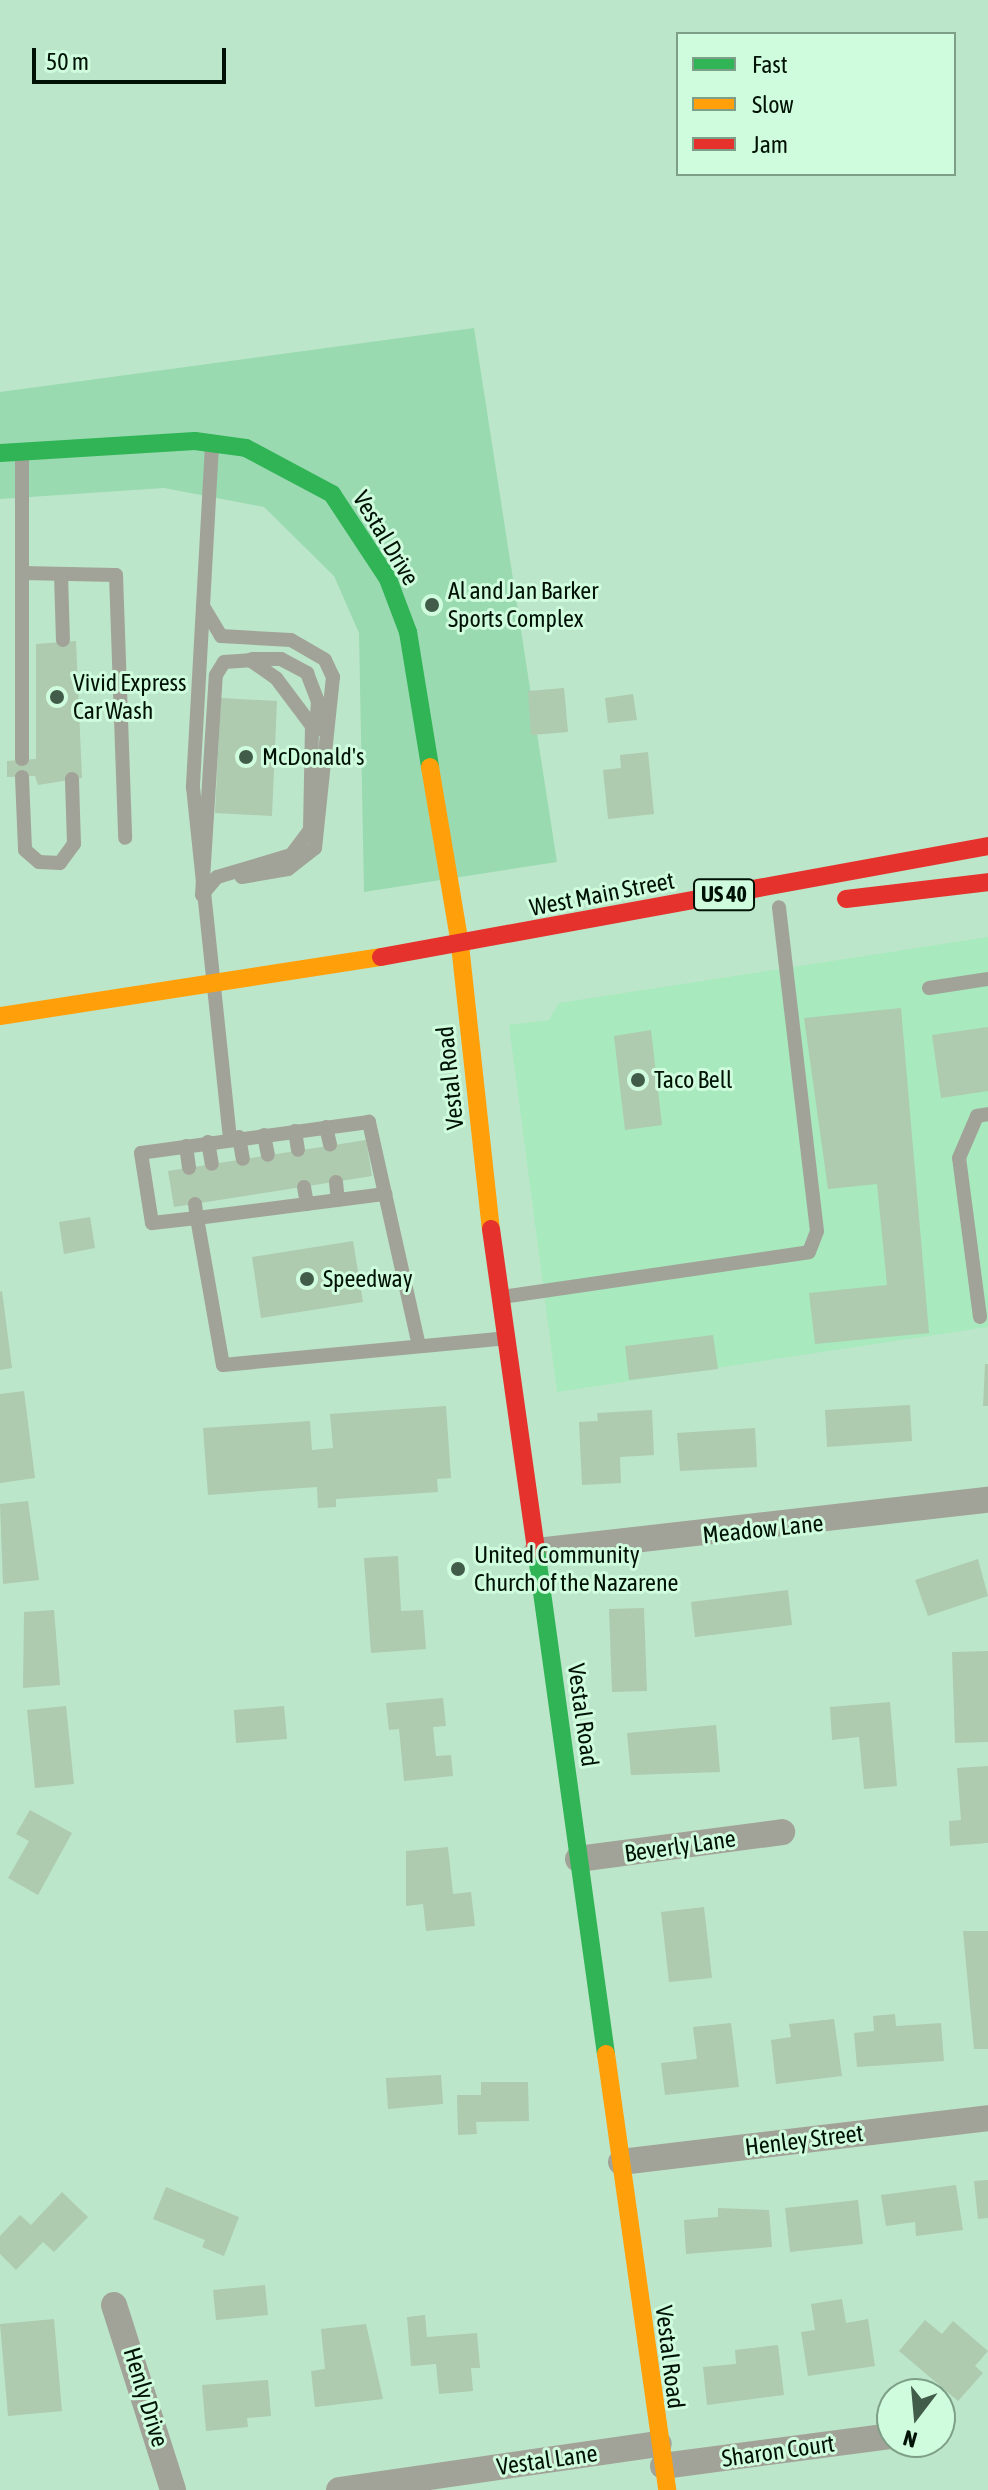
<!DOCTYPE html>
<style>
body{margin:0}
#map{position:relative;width:988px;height:2490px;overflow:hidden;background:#bce6ca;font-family:"Asap Condensed",sans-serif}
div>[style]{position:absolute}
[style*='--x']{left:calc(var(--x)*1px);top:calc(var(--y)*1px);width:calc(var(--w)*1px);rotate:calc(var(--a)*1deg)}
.built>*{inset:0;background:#a8e9be}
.green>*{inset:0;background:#99dab0}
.building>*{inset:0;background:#aecaaf}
.lane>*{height:14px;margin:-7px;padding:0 7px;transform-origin:7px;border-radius:7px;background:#a2a398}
.street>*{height:26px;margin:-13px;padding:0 13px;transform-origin:13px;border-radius:13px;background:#a2a398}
.fast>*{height:18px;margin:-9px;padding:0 9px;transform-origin:9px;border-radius:9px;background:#30b455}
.slow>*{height:18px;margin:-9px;padding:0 9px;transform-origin:9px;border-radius:9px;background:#ff9f0a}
.jam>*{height:18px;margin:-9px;padding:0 9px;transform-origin:9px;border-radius:9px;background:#e5322d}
.dots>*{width:22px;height:22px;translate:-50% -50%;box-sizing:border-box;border:4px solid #d0fcde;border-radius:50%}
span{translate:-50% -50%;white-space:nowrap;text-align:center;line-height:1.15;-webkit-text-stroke:6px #d0fcde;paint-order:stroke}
.shield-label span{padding:2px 6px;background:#d0fcde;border:2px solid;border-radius:6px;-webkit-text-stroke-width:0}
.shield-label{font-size:22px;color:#001205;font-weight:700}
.street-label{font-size:24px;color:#001205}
.poi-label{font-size:24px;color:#001205}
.left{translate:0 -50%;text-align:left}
.legend{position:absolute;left:676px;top:32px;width:280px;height:144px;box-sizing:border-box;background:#d0fcde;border:2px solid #7d9e87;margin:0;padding:10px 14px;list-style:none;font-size:24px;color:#001205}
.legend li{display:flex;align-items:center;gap:16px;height:40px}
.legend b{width:40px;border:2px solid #7d9e87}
.north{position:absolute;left:876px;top:2378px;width:80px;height:80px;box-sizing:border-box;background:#d0fcde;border:2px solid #7d9e87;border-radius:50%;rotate:196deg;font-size:22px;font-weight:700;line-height:32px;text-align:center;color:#001205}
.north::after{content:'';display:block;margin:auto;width:28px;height:36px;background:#425c4a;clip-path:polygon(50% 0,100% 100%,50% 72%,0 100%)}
.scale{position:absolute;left:32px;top:48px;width:194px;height:36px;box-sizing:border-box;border:4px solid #001205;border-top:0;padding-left:10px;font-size:24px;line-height:28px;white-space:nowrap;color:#001205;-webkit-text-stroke:6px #d0fcde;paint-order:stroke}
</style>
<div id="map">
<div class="built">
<div style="clip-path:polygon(988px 937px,988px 1327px,557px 1392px,509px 1025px,549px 1020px,559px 1003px)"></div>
</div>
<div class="green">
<div style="clip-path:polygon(474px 328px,557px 862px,364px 892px,359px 633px,334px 576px,264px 507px,164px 488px,0 499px,0 392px)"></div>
</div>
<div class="building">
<div style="clip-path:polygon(76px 641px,82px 778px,38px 785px,35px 776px,7px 777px,7px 761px,36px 759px,36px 644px)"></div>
<div style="clip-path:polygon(564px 688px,568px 732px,531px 735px,528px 691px)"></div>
<div style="clip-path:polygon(633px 694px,637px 720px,608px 723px,605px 698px)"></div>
<div style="clip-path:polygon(221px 698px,277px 701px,272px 816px,215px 813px)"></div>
<div style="clip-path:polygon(648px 752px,654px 814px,608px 819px,603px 770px,621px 768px,620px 755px)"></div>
<div style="clip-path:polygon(901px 1008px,929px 1333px,815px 1344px,809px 1293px,887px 1285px,877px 1184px,828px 1189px,804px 1018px)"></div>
<div style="clip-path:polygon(988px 1027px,988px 1091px,941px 1098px,932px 1035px)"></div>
<div style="clip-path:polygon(651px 1030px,662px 1125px,625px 1130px,614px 1036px)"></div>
<div style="clip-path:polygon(366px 1140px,372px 1176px,174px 1207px,168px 1171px)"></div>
<div style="clip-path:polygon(90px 1217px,95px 1248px,64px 1254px,59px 1222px)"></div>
<div style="clip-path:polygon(353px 1241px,363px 1302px,261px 1318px,252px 1257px)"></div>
<div style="clip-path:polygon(2px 1291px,12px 1368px,0 1370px,0 1292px)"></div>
<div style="clip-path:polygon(713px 1335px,718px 1369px,629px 1380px,625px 1346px)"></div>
<div style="clip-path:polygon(985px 1364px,988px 1364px,988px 1406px,983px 1406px)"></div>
<div style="clip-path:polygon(24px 1391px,35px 1478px,0 1483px,0 1394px)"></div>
<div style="clip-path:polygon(910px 1405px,912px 1441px,827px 1447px,825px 1410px)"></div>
<div style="clip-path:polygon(446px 1406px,451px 1478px,437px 1479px,438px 1492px,336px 1499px,336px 1507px,318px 1508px,317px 1487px,208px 1495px,203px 1428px,310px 1421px,312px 1450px,333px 1448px,330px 1414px)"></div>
<div style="clip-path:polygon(652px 1410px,654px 1455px,620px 1457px,621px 1483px,582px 1485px,579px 1422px,598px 1421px,597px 1413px)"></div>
<div style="clip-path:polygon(755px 1428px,757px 1467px,680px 1471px,677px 1433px)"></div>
<div style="clip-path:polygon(28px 1501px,39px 1580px,3px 1584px,0 1504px)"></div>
<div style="clip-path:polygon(398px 1556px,401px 1611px,423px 1610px,426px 1649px,371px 1653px,364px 1558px)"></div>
<div style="clip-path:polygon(978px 1559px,988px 1596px,928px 1616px,915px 1580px)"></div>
<div style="clip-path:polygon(788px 1590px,792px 1625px,695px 1637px,691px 1602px)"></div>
<div style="clip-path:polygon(644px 1608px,647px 1691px,612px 1692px,609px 1609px)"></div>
<div style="clip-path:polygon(54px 1610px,60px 1685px,23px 1688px,24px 1612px)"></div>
<div style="clip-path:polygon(988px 1651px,988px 1742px,955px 1743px,952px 1652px)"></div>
<div style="clip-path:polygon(443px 1698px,446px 1726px,433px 1727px,436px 1756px,451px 1755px,453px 1776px,404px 1781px,399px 1729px,389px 1730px,386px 1703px)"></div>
<div style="clip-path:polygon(890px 1702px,897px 1786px,864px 1789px,859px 1737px,832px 1740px,830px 1707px)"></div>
<div style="clip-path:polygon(66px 1706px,74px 1784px,35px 1788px,27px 1710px)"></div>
<div style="clip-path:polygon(284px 1706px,287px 1739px,236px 1743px,234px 1710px)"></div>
<div style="clip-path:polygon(716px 1725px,720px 1772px,631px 1775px,627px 1733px)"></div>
<div style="clip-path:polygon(988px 1766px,988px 1843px,950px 1846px,949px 1821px,961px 1820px,957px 1768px)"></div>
<div style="clip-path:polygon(30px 1810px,72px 1833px,38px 1895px,8px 1878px,29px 1841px,16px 1834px)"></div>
<div style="clip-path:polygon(448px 1847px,453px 1894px,471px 1892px,475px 1926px,426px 1931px,423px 1904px,406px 1906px,406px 1851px)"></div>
<div style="clip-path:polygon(704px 1907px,712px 1978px,669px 1982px,661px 1912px)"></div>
<div style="clip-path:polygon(963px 1931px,988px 1931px,988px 2049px,974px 2049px)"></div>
<div style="clip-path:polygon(895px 2014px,896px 2026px,941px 2023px,944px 2061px,857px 2067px,854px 2033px,874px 2031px,873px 2016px)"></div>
<div style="clip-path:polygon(834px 2019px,842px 2076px,776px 2084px,771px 2040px,791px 2037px,789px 2024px)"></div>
<div style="clip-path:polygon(731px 2023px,739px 2087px,665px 2095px,661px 2063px,697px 2059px,693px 2027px)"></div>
<div style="clip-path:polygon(441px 2075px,443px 2104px,388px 2109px,386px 2078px)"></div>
<div style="clip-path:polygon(481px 2082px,528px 2082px,529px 2121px,476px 2122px,477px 2134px,458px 2135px,457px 2095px,481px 2095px)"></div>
<div style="clip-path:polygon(988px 2180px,988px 2218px,978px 2219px,974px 2181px)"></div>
<div style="clip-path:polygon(956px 2185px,963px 2230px,916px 2236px,915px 2222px,886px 2226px,881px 2195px)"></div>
<div style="clip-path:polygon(166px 2187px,239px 2217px,224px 2256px,202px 2247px,205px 2240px,153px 2219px)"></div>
<div style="clip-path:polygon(62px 2192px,88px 2217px,54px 2252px,43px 2242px,16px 2270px,0 2254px,0 2236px,20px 2215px,31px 2225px)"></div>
<div style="clip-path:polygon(858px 2200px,863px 2244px,790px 2252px,785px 2208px)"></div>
<div style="clip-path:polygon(718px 2208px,769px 2210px,772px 2247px,686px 2254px,684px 2220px,718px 2217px)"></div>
<div style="clip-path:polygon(265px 2285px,268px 2315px,216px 2320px,213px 2290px)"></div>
<div style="clip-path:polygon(842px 2299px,846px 2323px,868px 2319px,875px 2366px,808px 2376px,801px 2332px,815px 2330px,811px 2304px)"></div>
<div style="clip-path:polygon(425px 2315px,427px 2337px,477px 2333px,480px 2368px,471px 2368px,473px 2391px,439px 2394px,436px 2364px,411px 2366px,407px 2317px)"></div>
<div style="clip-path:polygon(54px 2319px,62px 2411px,8px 2416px,0 2324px)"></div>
<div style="clip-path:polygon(925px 2320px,942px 2334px,953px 2321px,988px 2351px,975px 2366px,983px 2373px,958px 2401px,899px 2351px)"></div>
<div style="clip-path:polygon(366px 2324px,383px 2399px,315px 2407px,311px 2371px,325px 2369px,321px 2329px)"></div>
<div style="clip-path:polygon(778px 2345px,784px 2395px,707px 2405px,703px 2367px,736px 2364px,735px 2350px)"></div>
<div style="clip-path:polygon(268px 2380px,271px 2416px,247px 2418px,248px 2427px,206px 2431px,202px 2385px)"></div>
</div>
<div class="lane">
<div style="--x:212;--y:445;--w:343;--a:93.2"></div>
<div style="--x:193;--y:787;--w:353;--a:84"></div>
<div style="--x:22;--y:452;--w:307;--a:90"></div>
<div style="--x:22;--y:573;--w:94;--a:1.2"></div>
<div style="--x:116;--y:575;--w:263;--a:88"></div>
<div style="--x:61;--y:574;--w:66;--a:88.3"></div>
<div style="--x:203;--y:606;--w:35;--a:59"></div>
<div style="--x:221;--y:636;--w:70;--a:3.3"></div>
<div style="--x:291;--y:640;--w:39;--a:30"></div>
<div style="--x:325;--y:660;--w:19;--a:65"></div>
<div style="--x:333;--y:677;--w:172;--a:96"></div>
<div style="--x:315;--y:848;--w:34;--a:142"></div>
<div style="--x:288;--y:869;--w:47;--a:170.1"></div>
<div style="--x:252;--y:659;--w:29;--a:0"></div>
<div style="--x:281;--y:659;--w:30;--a:28"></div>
<div style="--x:307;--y:673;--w:30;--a:69"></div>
<div style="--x:318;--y:701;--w:29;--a:94"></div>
<div style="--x:250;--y:660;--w:32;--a:35"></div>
<div style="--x:276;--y:678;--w:60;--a:53.1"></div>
<div style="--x:312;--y:726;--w:104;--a:91.1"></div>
<div style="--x:310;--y:830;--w:31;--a:127"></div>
<div style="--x:291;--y:855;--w:77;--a:163.4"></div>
<div style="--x:217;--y:877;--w:23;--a:130"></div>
<div style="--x:202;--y:895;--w:220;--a:-86.4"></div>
<div style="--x:216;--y:675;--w:15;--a:-58"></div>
<div style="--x:224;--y:662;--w:26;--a:-4"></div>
<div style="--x:22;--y:777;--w:73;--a:87.6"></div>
<div style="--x:25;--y:850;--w:18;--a:41"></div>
<div style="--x:39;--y:862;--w:21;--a:3"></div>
<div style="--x:60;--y:863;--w:24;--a:-54"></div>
<div style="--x:74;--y:844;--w:65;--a:-91.8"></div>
<div style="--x:929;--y:988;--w:60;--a:-8.7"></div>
<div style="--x:326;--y:1127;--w:18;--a:77"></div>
<div style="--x:295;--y:1131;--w:19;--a:81"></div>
<div style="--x:264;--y:1135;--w:20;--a:79"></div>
<div style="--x:239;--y:1137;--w:22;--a:80"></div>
<div style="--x:208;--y:1142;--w:22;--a:80"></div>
<div style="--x:186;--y:1146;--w:22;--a:82"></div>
<div style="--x:336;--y:1182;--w:18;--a:84"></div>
<div style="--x:304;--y:1187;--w:17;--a:80"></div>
<div style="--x:195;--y:1204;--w:14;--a:82"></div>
<div style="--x:197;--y:1218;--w:190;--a:-7.3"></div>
<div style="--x:502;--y:1297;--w:310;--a:-8.3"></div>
<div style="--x:809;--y:1252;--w:22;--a:-69"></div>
<div style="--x:817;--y:1231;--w:326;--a:-96.7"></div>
<div style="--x:980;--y:1317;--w:160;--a:-97.5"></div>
<div style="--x:959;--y:1158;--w:46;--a:-66.8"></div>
<div style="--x:977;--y:1116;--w:11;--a:-10"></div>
<div style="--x:419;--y:1346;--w:230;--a:-102.6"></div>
<div style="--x:369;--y:1122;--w:230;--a:172.3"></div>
<div style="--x:141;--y:1153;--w:71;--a:81.1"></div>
<div style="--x:152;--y:1223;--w:45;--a:-6.3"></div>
<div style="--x:197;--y:1218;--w:149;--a:80"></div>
<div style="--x:223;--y:1365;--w:284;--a:-5.4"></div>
</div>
<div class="street">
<div style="--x:537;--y:1551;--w:454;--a:-6.5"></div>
<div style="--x:578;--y:1859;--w:206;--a:-7.5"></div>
<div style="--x:621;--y:2162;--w:370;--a:-6.8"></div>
<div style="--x:114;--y:2305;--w:194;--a:72.3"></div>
<div style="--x:663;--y:2466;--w:231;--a:-7.5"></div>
<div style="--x:339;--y:2490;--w:323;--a:-8.2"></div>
</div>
<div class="fast">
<div style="--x:0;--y:453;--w:195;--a:-3.5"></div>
<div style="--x:195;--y:441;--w:51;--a:7.8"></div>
<div style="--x:246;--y:448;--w:98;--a:28.1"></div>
<div style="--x:332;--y:494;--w:102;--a:56.6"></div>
<div style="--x:388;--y:579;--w:57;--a:69.3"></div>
<div style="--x:408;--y:632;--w:137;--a:80.7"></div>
<div style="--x:536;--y:1549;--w:510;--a:82.11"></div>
</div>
<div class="slow">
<div style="--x:430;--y:767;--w:181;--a:80.4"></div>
<div style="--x:460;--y:945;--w:286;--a:83.8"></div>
<div style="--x:0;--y:1016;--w:386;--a:-8.8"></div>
<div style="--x:606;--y:2054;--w:440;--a:82"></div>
</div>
<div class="jam">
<div style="--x:846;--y:899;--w:143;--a:-6.8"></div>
<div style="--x:381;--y:957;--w:617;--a:-10.36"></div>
<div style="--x:491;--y:1229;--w:323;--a:82"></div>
</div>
<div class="dots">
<div style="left:432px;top:605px;background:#425c4a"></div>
<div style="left:57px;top:697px;background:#425c4a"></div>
<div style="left:246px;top:757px;background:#425c4a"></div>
<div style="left:638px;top:1080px;background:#425c4a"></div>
<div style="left:307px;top:1279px;background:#425c4a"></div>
<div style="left:458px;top:1569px;background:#425c4a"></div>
</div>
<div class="shield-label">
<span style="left:724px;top:895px">US 40</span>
</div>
<div class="street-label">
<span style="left:386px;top:538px;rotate:59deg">Vestal Drive</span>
<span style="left:602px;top:894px;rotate:-11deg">West Main Street</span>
<span style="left:450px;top:1078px;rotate:-96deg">Vestal Road</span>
<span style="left:763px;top:1529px;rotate:-6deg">Meadow Lane</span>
<span style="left:583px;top:1715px;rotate:82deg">Vestal Road</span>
<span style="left:680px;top:1846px;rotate:-8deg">Beverly Lane</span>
<span style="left:804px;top:2140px;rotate:-7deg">Henley Street</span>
<span style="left:670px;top:2357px;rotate:83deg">Vestal Road</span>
<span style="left:146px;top:2397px;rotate:73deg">Henly Drive</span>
<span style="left:778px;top:2451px;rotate:-8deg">Sharon Court</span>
<span style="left:547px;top:2460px;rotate:-8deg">Vestal Lane</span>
</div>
<div class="poi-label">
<span class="left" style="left:448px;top:605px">Al and Jan Barker<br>Sports Complex</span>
<span class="left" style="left:73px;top:697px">Vivid Express<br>Car Wash</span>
<span class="left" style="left:262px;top:757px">McDonald's</span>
<span class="left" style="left:654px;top:1080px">Taco Bell</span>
<span class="left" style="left:323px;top:1279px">Speedway</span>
<span class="left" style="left:474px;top:1569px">United Community<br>Church of the Nazarene</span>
</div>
<ul class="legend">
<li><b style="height:10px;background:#30b455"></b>Fast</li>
<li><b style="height:10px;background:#ff9f0a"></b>Slow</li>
<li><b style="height:10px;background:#e5322d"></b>Jam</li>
</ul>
<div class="north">N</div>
<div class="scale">50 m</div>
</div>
